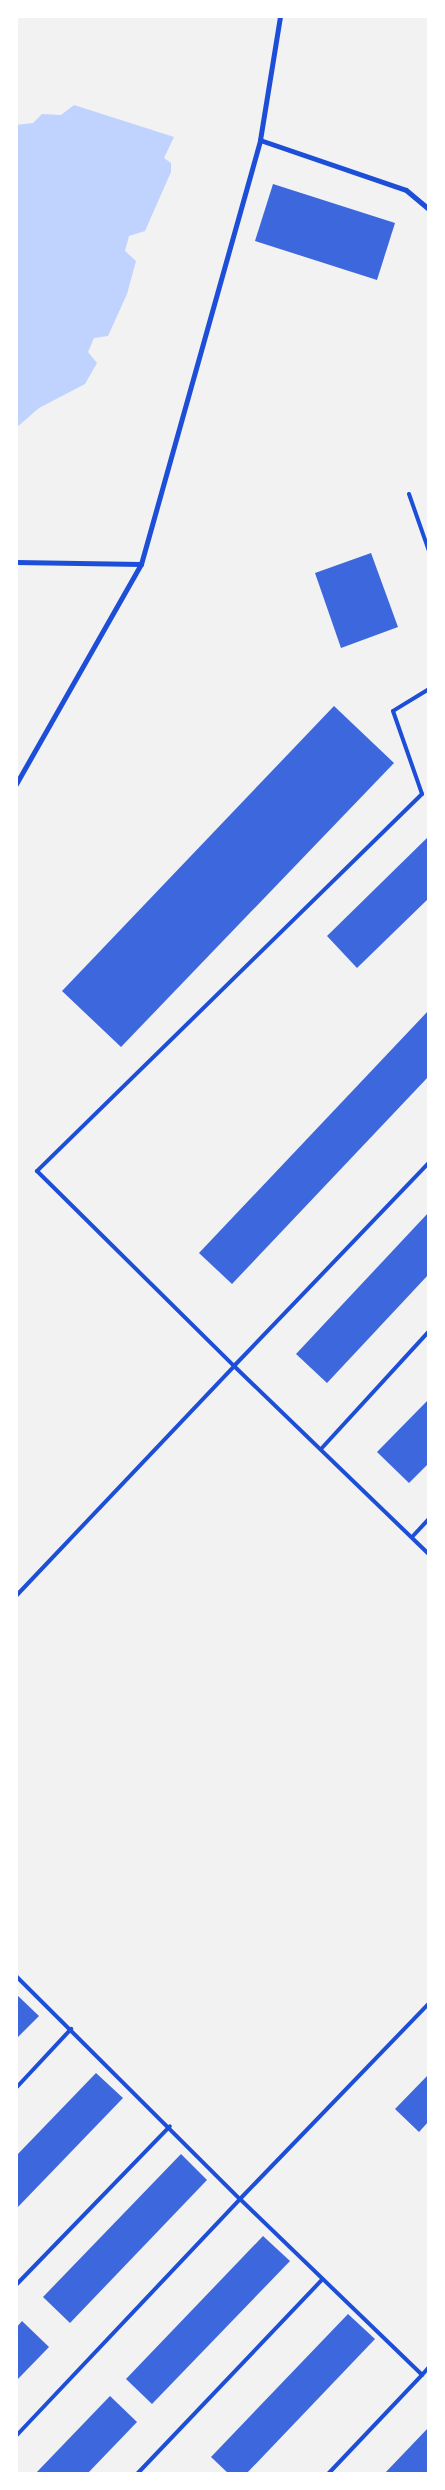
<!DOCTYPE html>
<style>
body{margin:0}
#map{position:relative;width:445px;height:2490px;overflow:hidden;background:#f2f2f2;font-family:Signika,sans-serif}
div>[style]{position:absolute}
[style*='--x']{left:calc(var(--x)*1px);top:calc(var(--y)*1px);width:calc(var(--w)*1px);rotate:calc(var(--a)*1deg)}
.water>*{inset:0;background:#bfd3fe}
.building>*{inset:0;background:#3d67dc}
.service>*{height:4px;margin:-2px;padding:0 2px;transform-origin:2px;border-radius:2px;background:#1d4ed8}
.minor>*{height:5px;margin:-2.5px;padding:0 2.5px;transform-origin:2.5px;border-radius:2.5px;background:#1d4ed8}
span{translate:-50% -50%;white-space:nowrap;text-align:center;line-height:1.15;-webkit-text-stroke:4.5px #fff;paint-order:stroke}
.frame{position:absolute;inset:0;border:18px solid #fff;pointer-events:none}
</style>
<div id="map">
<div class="water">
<div style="clip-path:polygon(74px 105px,174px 137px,164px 158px,171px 163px,171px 172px,145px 231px,129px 236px,125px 251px,136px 261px,127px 294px,108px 336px,94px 338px,88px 352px,97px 363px,85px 384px,39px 408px,16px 428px,16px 125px,33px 123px,42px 114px,61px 115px)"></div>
</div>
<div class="building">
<div style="clip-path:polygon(273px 184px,395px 223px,377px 280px,255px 241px)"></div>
<div style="clip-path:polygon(371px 553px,398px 627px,341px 648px,315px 573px)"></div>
<div style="clip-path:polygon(334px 706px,394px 763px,121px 1047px,62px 991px)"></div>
<div style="clip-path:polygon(429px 836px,429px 898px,357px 968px,327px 936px)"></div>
<div style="clip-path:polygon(429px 1010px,429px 1076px,232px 1284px,199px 1253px)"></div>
<div style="clip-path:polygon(429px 1212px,429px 1274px,327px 1383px,296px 1354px)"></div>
<div style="clip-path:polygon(429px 1399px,429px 1463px,409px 1483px,377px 1452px)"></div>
<div style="clip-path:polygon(16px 1994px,39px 2016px,16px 2039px)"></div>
<div style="clip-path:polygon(96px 2073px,123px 2098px,16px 2209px,16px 2156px)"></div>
<div style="clip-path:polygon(429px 2074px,429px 2121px,419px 2132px,395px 2109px)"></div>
<div style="clip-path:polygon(181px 2154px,207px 2180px,70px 2323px,43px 2297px)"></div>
<div style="clip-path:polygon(263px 2236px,290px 2261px,152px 2404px,126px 2379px)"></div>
<div style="clip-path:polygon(348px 2314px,375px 2339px,246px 2474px,229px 2474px,211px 2457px)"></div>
<div style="clip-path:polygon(22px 2321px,49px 2347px,16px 2381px,16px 2328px)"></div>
<div style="clip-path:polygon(110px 2396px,137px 2422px,87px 2474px,35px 2474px)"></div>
<div style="clip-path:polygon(429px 2427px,429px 2474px,384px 2474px)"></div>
</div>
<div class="service">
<div style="--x:409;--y:494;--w:60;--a:70.7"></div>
<div style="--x:429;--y:689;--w:42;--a:148.6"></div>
<div style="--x:393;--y:711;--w:88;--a:70.7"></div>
<div style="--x:422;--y:794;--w:539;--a:135.6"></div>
<div style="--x:37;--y:1171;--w:277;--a:44.7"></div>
<div style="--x:234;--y:1366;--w:281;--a:-46.2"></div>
<div style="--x:321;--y:1449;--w:160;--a:-47.5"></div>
<div style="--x:412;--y:1537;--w:25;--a:-47"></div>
<div style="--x:16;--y:1596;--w:317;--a:-46.5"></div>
<div style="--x:234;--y:1366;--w:271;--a:44"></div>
<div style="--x:16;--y:1976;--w:316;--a:44.9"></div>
<div style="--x:240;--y:2199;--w:272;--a:-46"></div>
<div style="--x:16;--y:2088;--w:81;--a:-47"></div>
<div style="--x:16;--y:2285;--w:221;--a:-45.9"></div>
<div style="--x:16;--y:2436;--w:326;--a:-46.6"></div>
<div style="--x:240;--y:2199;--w:253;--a:44"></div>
<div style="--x:422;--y:2375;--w:11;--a:-49"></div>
<div style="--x:137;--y:2474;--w:269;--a:-46.4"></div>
<div style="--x:328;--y:2474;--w:137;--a:-46.5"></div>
</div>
<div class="minor">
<div style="--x:260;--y:140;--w:154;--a:18.9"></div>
<div style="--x:406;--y:190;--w:30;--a:40"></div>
<div style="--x:16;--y:562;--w:125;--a:0.9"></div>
<div style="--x:16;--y:784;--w:253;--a:-60.4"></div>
<div style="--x:141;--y:564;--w:440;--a:-74.3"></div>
<div style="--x:260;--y:140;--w:126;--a:-80.8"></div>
</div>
<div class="frame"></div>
</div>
